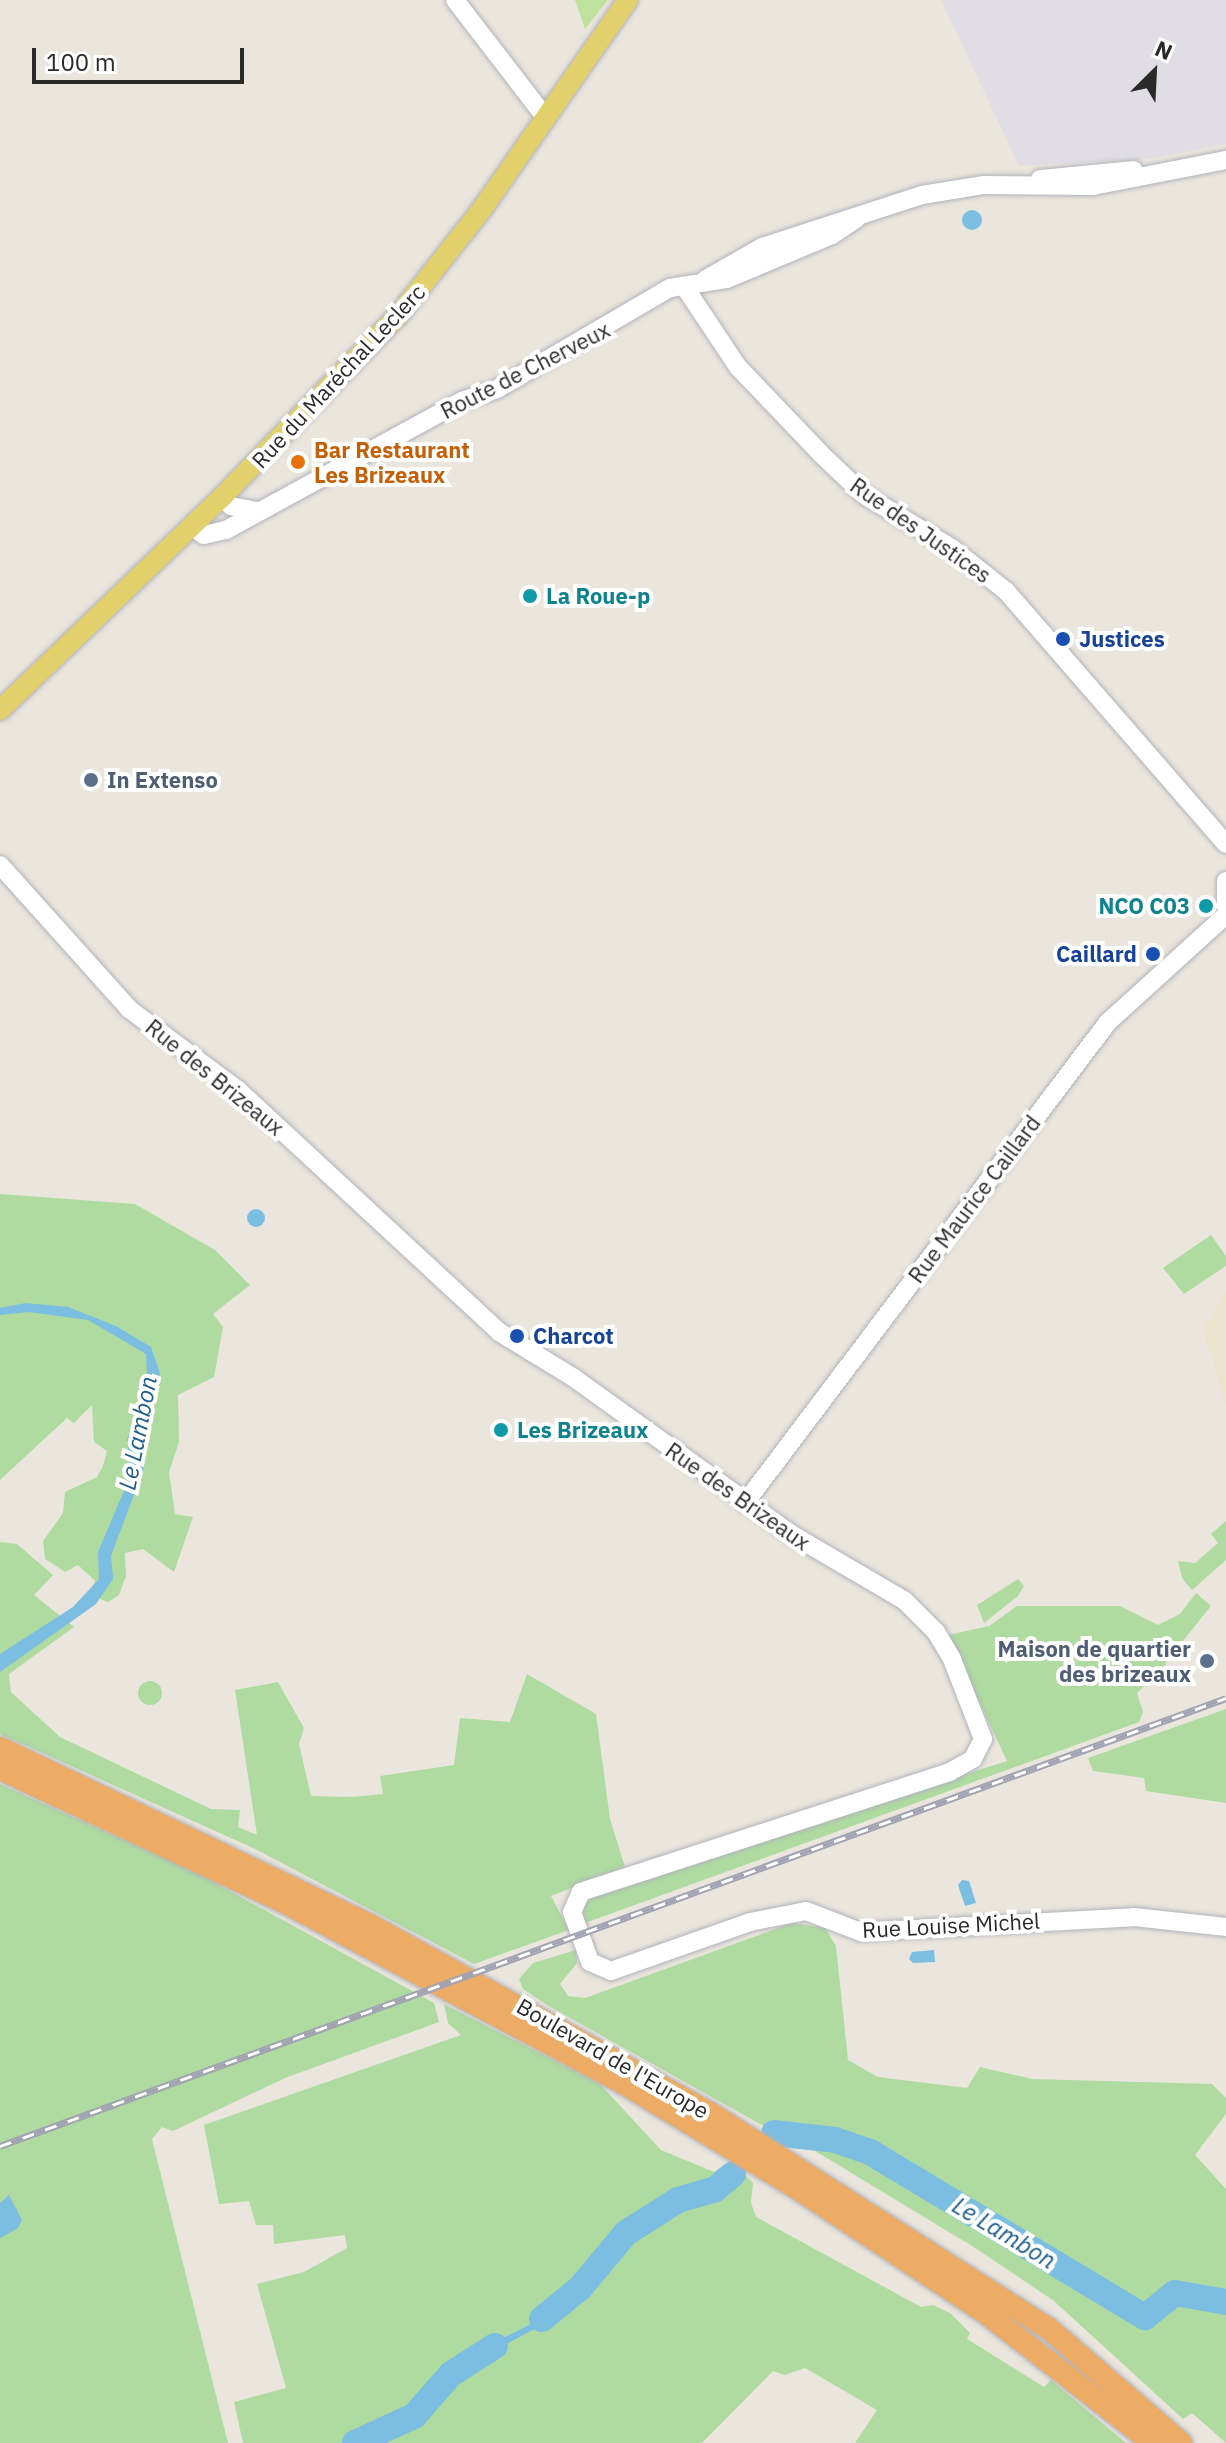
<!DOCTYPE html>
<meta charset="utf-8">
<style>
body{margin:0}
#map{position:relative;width:1226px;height:2443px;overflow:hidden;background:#eae6dd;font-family:"IBM Plex Sans",sans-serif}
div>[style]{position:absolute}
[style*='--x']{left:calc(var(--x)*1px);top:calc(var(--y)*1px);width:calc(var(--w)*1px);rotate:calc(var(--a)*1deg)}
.industrial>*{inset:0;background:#e0dde4}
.education>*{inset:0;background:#eae4cf}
.green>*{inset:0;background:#afdba0}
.round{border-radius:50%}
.pitch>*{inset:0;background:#bee19d}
.water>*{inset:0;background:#7cbee1}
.river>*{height:26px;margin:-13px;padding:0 13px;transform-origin:13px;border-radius:13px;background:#7cbee1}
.roads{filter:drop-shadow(0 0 2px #b1b2bc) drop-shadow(0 0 2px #b1b2bc)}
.secondary>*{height:18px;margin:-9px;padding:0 9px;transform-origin:9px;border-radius:9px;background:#fff}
.primary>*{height:20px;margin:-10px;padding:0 10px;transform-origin:10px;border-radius:10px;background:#e1d06c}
.highway>*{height:22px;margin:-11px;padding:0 11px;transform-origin:11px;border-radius:11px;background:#edac66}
.rail>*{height:7px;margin-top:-3.5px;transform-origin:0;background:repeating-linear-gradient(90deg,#fff 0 12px,#a1a2b2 0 24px);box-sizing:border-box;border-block:2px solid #a1a2b2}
.dots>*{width:22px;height:22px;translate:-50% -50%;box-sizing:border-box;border:4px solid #fff;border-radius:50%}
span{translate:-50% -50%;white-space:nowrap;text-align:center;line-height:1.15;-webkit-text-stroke:8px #fff;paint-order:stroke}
.street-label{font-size:22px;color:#2a2a2a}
.food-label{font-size:22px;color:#c56008;font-weight:700}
.left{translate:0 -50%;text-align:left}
.culture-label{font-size:22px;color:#0d838f;font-weight:700}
.right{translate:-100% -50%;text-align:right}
.transit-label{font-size:22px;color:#164399;font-weight:700}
.service-label{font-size:22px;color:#4e5e75;font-weight:700}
.water-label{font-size:24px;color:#1c5c8c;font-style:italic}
.north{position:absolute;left:1114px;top:32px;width:80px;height:80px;-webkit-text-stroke:6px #fff;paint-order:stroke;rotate:24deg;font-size:22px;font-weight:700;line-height:32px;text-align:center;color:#2a2a2a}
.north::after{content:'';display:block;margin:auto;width:28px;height:36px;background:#2a2a2a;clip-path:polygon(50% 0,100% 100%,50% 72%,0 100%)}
.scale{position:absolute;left:32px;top:48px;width:212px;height:36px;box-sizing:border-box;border:4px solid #2a2a2a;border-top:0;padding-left:10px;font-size:24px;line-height:28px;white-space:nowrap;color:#2a2a2a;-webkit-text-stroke:6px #fff;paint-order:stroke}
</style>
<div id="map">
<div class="industrial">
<div style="clip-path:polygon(941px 0,1226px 0,1226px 144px,1148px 159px,1019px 166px)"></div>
</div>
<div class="education">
<div style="clip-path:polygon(1226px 1291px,1226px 1407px,1203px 1329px)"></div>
</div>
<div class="green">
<div style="clip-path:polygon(0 1194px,135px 1204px,215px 1250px,250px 1285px,213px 1314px,223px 1327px,214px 1377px,178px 1395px,179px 1442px,169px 1472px,175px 1514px,193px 1517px,174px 1572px,143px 1549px,125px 1553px,126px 1576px,119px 1595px,108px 1602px,90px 1595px,95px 1581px,78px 1565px,65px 1572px,45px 1559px,43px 1541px,63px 1513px,65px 1492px,97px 1477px,103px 1466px,107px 1451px,94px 1442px,92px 1405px,74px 1423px,67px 1418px,0 1480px)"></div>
<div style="clip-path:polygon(1211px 1235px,1226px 1256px,1226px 1266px,1184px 1294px,1163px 1268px)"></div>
<div style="clip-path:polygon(1226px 1521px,1226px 1560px,1192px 1590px,1182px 1578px,1178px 1561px,1195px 1563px,1218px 1543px,1211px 1534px)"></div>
<div style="clip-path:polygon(0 1542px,17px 1544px,53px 1575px,34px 1595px,74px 1627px,9px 1674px,11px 1692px,60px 1737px,211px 1809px,240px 1810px,238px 1827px,257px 1835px,235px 1690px,278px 1682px,304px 1728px,299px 1744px,311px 1796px,352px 1797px,383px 1794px,380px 1776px,454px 1765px,460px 1718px,510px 1722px,527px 1674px,596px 1714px,610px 1819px,625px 1867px,551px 1896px,569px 1930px,474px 1964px,253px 1848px,0 1734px)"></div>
<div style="clip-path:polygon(1018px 1579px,1024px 1586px,1018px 1596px,984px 1623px,977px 1605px)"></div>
<div style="clip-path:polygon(1196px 1593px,1211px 1606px,1166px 1662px,1164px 1679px,1147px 1683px,1137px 1693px,1143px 1712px,1139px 1722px,585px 1923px,582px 1907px,590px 1893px,1007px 1761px,948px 1635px,989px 1626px,1017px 1606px,1120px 1606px,1158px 1625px,1180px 1614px)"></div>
<div class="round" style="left:138px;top:1681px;width:24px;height:24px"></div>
<div style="clip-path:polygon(1226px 1709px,1226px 1803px,1146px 1791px,1144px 1778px,1093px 1771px,1088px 1758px)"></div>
<div style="clip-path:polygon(0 1784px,195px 1872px,434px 2003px,439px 2022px,285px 2078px,173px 2131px,162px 2127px,152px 2139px,228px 2443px,0 2443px)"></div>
<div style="clip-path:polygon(792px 1923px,825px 1928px,836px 1946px,848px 2060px,878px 2077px,967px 2088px,980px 2067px,1032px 2079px,1212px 2084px,1226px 2098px,1226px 2114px,1195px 2155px,1226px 2189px,1226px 2443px,1192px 2413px,1183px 2419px,1054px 2301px,972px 2246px,782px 2131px,767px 2128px,547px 2005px,523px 1989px,519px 1979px,533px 1963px,576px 1950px,577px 1963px,560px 1984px,568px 1996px,585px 1998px)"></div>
<div style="clip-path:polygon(444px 2004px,600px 2084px,661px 2150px,714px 2172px,731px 2161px,753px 2183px,751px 2203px,756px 2217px,921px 2307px,933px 2305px,950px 2313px,970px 2333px,967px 2339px,1044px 2387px,1051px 2380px,1126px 2443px,855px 2443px,877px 2410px,805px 2368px,785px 2375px,773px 2371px,702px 2443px,243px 2443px,234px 2402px,286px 2388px,257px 2284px,304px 2272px,347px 2248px,345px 2235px,274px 2244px,273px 2225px,256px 2225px,249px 2201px,219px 2204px,204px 2125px,461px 2035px,448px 2023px)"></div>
</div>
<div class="pitch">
<div style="clip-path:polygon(575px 0,608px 0,585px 29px)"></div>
</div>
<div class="water">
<div class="round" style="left:962px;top:210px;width:20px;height:20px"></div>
<div class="round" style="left:247px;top:1209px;width:18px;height:18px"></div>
<div style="clip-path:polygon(26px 1303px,68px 1307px,116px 1326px,151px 1347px,160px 1373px,141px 1440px,144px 1468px,111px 1556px,113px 1579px,96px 1604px,0 1672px,0 1654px,73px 1607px,99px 1579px,98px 1552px,131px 1474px,127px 1440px,147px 1375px,146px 1354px,88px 1320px,29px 1312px,0 1315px,0 1308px)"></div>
<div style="clip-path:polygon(962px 1880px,969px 1881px,976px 1903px,965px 1906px,958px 1885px)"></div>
<div style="clip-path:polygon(934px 1950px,935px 1962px,913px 1963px,909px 1959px,912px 1952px)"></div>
<div style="clip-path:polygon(709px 2188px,714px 2191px,667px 2208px,634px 2229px,538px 2327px,470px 2364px,412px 2421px,360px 2443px,346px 2443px,408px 2417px,485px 2347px,533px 2323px,590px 2273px,633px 2226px,659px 2207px)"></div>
<div style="clip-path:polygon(9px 2195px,22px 2220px,18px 2228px,0 2238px,0 2203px)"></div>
<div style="clip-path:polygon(1173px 2292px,1226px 2299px,1226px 2307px,1174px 2296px)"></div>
</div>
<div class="river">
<div style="--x:774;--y:2133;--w:61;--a:6.5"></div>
<div style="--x:835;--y:2140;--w:37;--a:19"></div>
<div style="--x:870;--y:2152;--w:321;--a:31"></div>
<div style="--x:1145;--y:2317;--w:38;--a:-39"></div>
<div style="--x:1175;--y:2293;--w:52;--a:10"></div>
<div style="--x:542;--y:2319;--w:49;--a:-39.2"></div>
<div style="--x:580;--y:2288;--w:72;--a:-50.1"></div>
<div style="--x:626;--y:2233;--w:62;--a:-32.4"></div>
<div style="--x:678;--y:2200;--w:37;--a:-16"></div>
<div style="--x:714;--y:2190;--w:25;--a:-40"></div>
<div style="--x:355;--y:2443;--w:65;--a:-24.6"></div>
<div style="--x:414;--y:2416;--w:56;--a:-48.6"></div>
<div style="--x:451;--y:2374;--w:52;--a:-32.5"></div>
</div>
<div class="roads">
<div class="secondary">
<div style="--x:455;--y:0;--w:149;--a:52.4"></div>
<div style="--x:1040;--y:179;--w:94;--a:-5.5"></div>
<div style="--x:706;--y:279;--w:64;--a:-29.7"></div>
<div style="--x:762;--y:247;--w:168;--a:-18"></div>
<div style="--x:922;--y:195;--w:63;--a:-9.2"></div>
<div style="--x:984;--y:185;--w:109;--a:0.5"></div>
<div style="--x:1093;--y:186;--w:136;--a:-11.1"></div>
<div style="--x:684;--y:286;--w:97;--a:56.3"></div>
<div style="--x:738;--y:367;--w:120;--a:46.3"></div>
<div style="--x:821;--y:454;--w:58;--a:43.6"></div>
<div style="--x:863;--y:494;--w:105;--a:31.4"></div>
<div style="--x:953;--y:549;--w:68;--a:38.4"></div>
<div style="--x:1006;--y:591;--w:335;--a:49"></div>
<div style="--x:222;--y:497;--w:13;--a:45"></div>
<div style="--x:231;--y:506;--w:25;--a:11"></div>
<div style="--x:192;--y:527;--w:14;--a:34"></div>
<div style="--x:204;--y:535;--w:23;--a:-13"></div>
<div style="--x:226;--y:530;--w:269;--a:-28.7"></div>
<div style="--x:462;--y:401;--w:37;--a:-19"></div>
<div style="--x:497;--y:389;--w:200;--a:-30.3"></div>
<div style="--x:670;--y:288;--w:58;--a:-9"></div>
<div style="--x:727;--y:279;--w:114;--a:-22.7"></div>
<div style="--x:832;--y:235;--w:30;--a:-34"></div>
<div style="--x:0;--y:865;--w:193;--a:48.1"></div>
<div style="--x:129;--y:1009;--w:136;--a:36.6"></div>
<div style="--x:238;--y:1090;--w:356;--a:42.8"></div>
<div style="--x:499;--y:1332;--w:88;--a:31.5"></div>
<div style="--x:574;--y:1378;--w:267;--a:35.7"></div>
<div style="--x:791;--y:1534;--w:132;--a:30.4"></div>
<div style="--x:905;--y:1601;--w:44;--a:45"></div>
<div style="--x:936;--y:1632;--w:31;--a:59"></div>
<div style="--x:952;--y:1659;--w:86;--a:68.8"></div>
<div style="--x:983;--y:1739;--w:22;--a:117"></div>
<div style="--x:973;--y:1759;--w:26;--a:151"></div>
<div style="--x:950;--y:1772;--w:388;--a:162"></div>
<div style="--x:581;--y:1892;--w:22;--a:114"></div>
<div style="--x:572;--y:1912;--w:53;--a:70.2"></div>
<div style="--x:590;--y:1962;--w:23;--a:23"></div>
<div style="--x:611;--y:1971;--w:147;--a:-19.4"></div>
<div style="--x:750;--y:1922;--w:57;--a:-11.1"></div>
<div style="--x:806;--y:1911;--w:59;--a:20.9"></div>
<div style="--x:861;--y:1932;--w:273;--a:-3.1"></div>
<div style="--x:1134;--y:1917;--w:93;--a:6.2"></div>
<div style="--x:1226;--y:881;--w:26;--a:90"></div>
<div style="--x:745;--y:1503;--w:603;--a:-52.96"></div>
<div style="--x:1108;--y:1022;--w:159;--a:-42.2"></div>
</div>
<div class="primary">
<div style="--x:0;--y:710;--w:308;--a:-43.8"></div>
<div style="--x:222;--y:497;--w:257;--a:-45.9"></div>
<div style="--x:401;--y:312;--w:131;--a:-51.8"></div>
<div style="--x:482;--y:209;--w:255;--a:-55.1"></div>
</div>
<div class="highway">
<div style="--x:0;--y:1748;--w:412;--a:25.6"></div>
<div style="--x:372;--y:1926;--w:386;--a:29"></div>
<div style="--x:710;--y:2113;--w:401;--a:32.5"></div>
<div style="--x:1048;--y:2328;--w:176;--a:40.8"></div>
<div style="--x:0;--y:1769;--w:316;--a:25.1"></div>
<div style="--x:286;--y:1903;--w:390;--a:28.1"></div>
<div style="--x:630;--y:2087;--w:199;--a:31.2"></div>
<div style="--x:800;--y:2190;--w:223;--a:33.5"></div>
<div style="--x:986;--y:2313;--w:212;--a:37.9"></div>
</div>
</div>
<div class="rail">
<div style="--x:0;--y:2146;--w:1305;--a:-20.07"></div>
</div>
<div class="dots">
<div style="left:298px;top:462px;background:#e8710a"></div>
<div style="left:530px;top:596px;background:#0f9aa8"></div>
<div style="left:1063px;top:639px;background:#1a4fb4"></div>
<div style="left:91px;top:780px;background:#5c6f8a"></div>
<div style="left:1206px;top:906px;background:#0f9aa8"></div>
<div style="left:1153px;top:954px;background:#1a4fb4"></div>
<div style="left:517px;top:1336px;background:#1a4fb4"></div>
<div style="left:501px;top:1430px;background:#0f9aa8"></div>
<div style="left:1207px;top:1661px;background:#5c6f8a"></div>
</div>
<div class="street-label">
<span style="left:525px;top:370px;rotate:-27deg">Route de Cherveux</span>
<span style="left:338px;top:376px;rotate:-47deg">Rue du Maréchal Leclerc</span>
<span style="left:921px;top:530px;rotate:35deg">Rue des Justices</span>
<span style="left:215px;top:1077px;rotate:39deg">Rue des Brizeaux</span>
<span style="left:974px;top:1199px;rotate:-53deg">Rue Maurice Caillard</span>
<span style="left:738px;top:1496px;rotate:35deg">Rue des Brizeaux</span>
<span style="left:951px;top:1925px;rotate:-3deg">Rue Louise Michel</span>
<span style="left:613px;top:2058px;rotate:30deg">Boulevard de l'Europe</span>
</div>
<div class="food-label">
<span class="left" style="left:314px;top:462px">Bar Restaurant<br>Les Brizeaux</span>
</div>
<div class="culture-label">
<span class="left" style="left:546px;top:596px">La Roue-p</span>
<span class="right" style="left:1190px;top:906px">NCO C03</span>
<span class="left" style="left:517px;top:1430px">Les Brizeaux</span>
</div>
<div class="transit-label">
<span class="left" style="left:1079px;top:639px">Justices</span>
<span class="right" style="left:1137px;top:954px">Caillard</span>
<span class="left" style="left:533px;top:1336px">Charcot</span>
</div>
<div class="service-label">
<span class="left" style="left:107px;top:780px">In Extenso</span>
<span class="right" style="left:1191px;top:1661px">Maison de quartier<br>des brizeaux</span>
</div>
<div class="water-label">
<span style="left:138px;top:1433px;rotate:-79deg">Le Lambon</span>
<span style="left:1004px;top:2233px;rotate:31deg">Le Lambon</span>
</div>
<div class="north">N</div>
<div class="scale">100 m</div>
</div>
